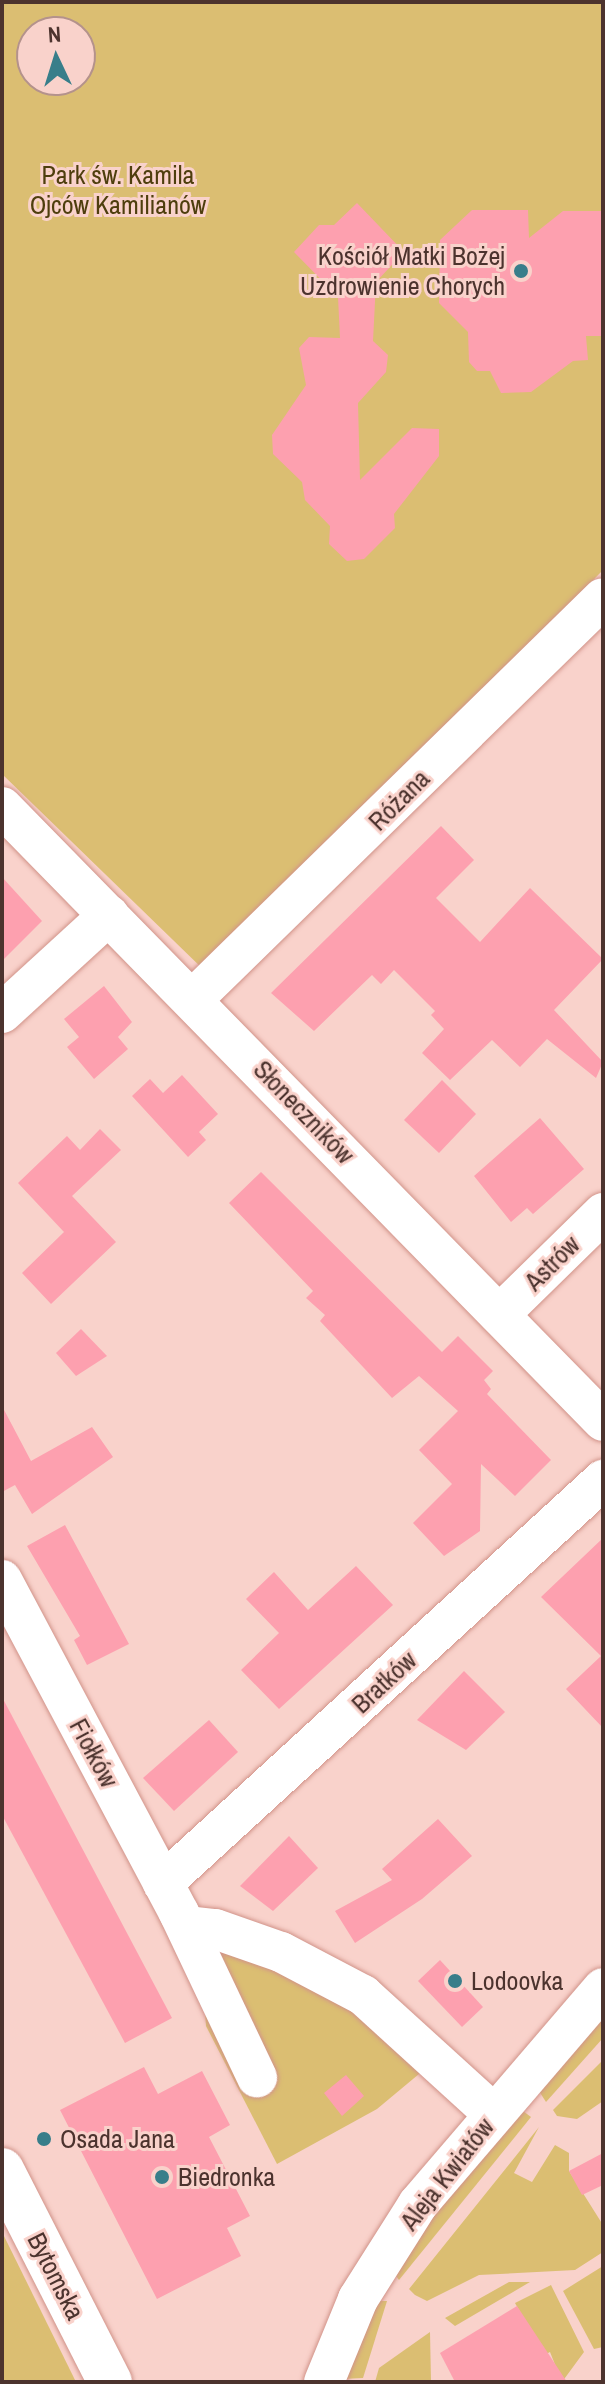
<!DOCTYPE html>
<meta charset="utf-8">
<style>
body{margin:0}
#map{position:relative;width:605px;height:2384px;overflow:hidden;background:#f9d2cb;font-family:"Archivo Narrow",sans-serif}
div>[style]{position:absolute}
[style*='--x']{left:calc(var(--x)*1px);top:calc(var(--y)*1px);width:calc(var(--w)*1px);rotate:calc(var(--a)*1deg)}
.green>*{inset:0;background:#dbbe72}
.building>*{inset:0;background:#fda0af}
.roads{filter:drop-shadow(0 0 2px #d19389) drop-shadow(0 0 2px #d19389)}
.street>*{height:40px;margin:-20px;padding:0 20px;transform-origin:20px;border-radius:20px;background:#fff}
.secondary>*{height:44px;margin:-22px;padding:0 22px;transform-origin:22px;border-radius:22px;background:#fff}
.dots>*{width:22px;height:22px;translate:-50% -50%;box-sizing:border-box;border:4px solid #f9d2cb;border-radius:50%}
span{translate:-50% -50%;white-space:nowrap;text-align:center;line-height:1.15;-webkit-text-stroke:6px #f9d2cb;paint-order:stroke}
.park-label{font-size:26px;color:#4e3e0d}
.poi-label{font-size:26px;color:#4c332e}
.right{translate:-100% -50%;text-align:right}
.left{translate:0 -50%;text-align:left}
.street-label{font-size:26px;color:#4c332e}
.frame{position:absolute;inset:0;border:4px solid #4c332e;pointer-events:none}
.north{position:absolute;left:16px;top:16px;width:80px;height:80px;box-sizing:border-box;background:#f9d2cb;border:2px solid #b4928c;border-radius:50%;rotate:356deg;font-size:22px;font-weight:700;line-height:32px;text-align:center;color:#4c332e}
.north::after{content:'';display:block;margin:auto;width:28px;height:36px;background:#387e8a;clip-path:polygon(50% 0,100% 100%,50% 72%,0 100%)}
</style>
<div id="map">
<div class="green">
<div style="clip-path:polygon(evenodd,2px 2px,603px 2px,603px 570px,207px 973px,2px 774px,2px 2px,32px 32px,80px 32px,80px 80px,32px 80px,32px 32px)"></div>
<div style="clip-path:polygon(200px 1943px,283px 1963px,431px 2064px,377px 2109px,277px 2164px,206px 2026px)"></div>
<div style="clip-path:polygon(603px 2018px,603px 2038px,546px 2102px,539px 2091px)"></div>
<div style="clip-path:polygon(603px 2060px,603px 2101px,577px 2119px,557px 2116px,553px 2110px)"></div>
<div style="clip-path:polygon(523px 2111px,531px 2117px,399px 2280px,396px 2276px,427px 2221px)"></div>
<div style="clip-path:polygon(539px 2127px,514px 2173px,532px 2182px,555px 2145px,569px 2153px,569px 2171px,603px 2225px,603px 2252px,575px 2270px,479px 2275px,427px 2301px,415px 2295px,409px 2289px)"></div>
<div style="clip-path:polygon(2px 2232px,76px 2382px,2px 2382px)"></div>
<div style="clip-path:polygon(603px 2266px,603px 2347px,594px 2349px,563px 2291px)"></div>
<div style="clip-path:polygon(509px 2282px,530px 2282px,455px 2326px,445px 2318px)"></div>
<div style="clip-path:polygon(551px 2285px,584px 2352px,562px 2382px,550px 2352px,544px 2355px,515px 2303px)"></div>
<div style="clip-path:polygon(375px 2301px,387px 2301px,363px 2378px,342px 2379px)"></div>
<div style="clip-path:polygon(430px 2332px,431px 2382px,375px 2382px,379px 2368px)"></div>
</div>
<div class="building">
<div style="clip-path:polygon(357px 203px,404px 252px,376px 282px,373px 341px,388px 355px,386px 372px,358px 403px,360px 480px,412px 428px,439px 429px,439px 456px,394px 514px,395px 528px,364px 559px,347px 561px,329px 544px,330px 526px,305px 500px,302px 482px,273px 454px,272px 435px,306px 385px,299px 348px,309px 337px,340px 338px,338px 297px,294px 252px,319px 225px,334px 225px)"></div>
<div style="clip-path:polygon(472px 210px,528px 210px,529px 238px,563px 211px,603px 211px,603px 336px,586px 336px,588px 360px,573px 361px,531px 392px,501px 393px,490px 371px,477px 371px,469px 362px,468px 332px,439px 303px,440px 240px)"></div>
<div style="clip-path:polygon(441px 826px,474px 860px,436px 898px,480px 942px,530px 888px,603px 959px,554px 1010px,603px 1062px,596px 1078px,547px 1039px,520px 1067px,492px 1040px,450px 1080px,422px 1053px,444px 1029px,431px 1015px,435px 1011px,394px 970px,381px 984px,372px 975px,314px 1031px,271px 993px)"></div>
<div style="clip-path:polygon(2px 877px,42px 921px,2px 961px)"></div>
<div style="clip-path:polygon(104px 986px,132px 1022px,118px 1037px,128px 1049px,94px 1079px,67px 1047px,79px 1037px,64px 1019px)"></div>
<div style="clip-path:polygon(182px 1075px,218px 1114px,199px 1132px,206px 1140px,188px 1157px,132px 1096px,150px 1079px,163px 1093px)"></div>
<div style="clip-path:polygon(442px 1080px,476px 1114px,439px 1153px,404px 1120px)"></div>
<div style="clip-path:polygon(540px 1118px,584px 1169px,533px 1214px,527px 1208px,511px 1222px,474px 1176px)"></div>
<div style="clip-path:polygon(100px 1129px,121px 1150px,72px 1196px,116px 1242px,51px 1304px,22px 1273px,64px 1232px,18px 1183px,67px 1136px,80px 1150px)"></div>
<div style="clip-path:polygon(261px 1172px,442px 1352px,458px 1336px,493px 1371px,484px 1380px,491px 1389px,487px 1394px,551px 1460px,515px 1496px,481px 1464px,480px 1531px,444px 1556px,413px 1523px,452px 1484px,419px 1450px,458px 1411px,419px 1376px,392px 1398px,320px 1321px,325px 1315px,306px 1298px,313px 1291px,229px 1203px)"></div>
<div style="clip-path:polygon(81px 1329px,107px 1356px,76px 1376px,56px 1353px)"></div>
<div style="clip-path:polygon(2px 1406px,31px 1461px,92px 1427px,113px 1457px,32px 1514px,15px 1485px,2px 1492px)"></div>
<div style="clip-path:polygon(65px 1525px,129px 1644px,87px 1665px,74px 1640px,80px 1636px,27px 1546px)"></div>
<div style="clip-path:polygon(603px 1538px,603px 1728px,566px 1689px,601px 1656px,541px 1597px)"></div>
<div style="clip-path:polygon(356px 1566px,393px 1605px,279px 1709px,241px 1670px,279px 1633px,246px 1599px,274px 1572px,308px 1610px)"></div>
<div style="clip-path:polygon(464px 1671px,505px 1712px,466px 1750px,417px 1720px)"></div>
<div style="clip-path:polygon(2px 1697px,172px 2018px,125px 2043px,2px 1815px)"></div>
<div style="clip-path:polygon(209px 1720px,238px 1752px,174px 1811px,143px 1778px)"></div>
<div style="clip-path:polygon(438px 1819px,472px 1856px,422px 1899px,355px 1943px,335px 1911px,392px 1880px,382px 1869px)"></div>
<div style="clip-path:polygon(289px 1836px,318px 1868px,273px 1911px,240px 1886px)"></div>
<div style="clip-path:polygon(440px 1960px,483px 2007px,462px 2027px,418px 1981px)"></div>
<div style="clip-path:polygon(144px 2067px,158px 2094px,202px 2071px,230px 2125px,209px 2137px,250px 2216px,227px 2228px,241px 2256px,157px 2299px,60px 2110px)"></div>
<div style="clip-path:polygon(346px 2075px,364px 2096px,342px 2116px,324px 2093px)"></div>
<div style="clip-path:polygon(603px 2153px,603px 2185px,582px 2195px,569px 2171px)"></div>
<div style="clip-path:polygon(517px 2306px,567px 2382px,455px 2382px,440px 2353px)"></div>
</div>
<div class="roads">
<div class="street">
<div style="--x:2;--y:807;--w:859;--a:45.61"></div>
<div style="--x:193;--y:999;--w:573;--a:-44.36"></div>
<div style="--x:2;--y:1013;--w:145;--a:-42.5"></div>
<div style="--x:501;--y:1313;--w:143;--a:-44.4"></div>
<div style="--x:2;--y:1580;--w:377;--a:62"></div>
<div style="--x:179;--y:1913;--w:182;--a:64.6"></div>
<div style="--x:163;--y:1883;--w:597;--a:-42.49"></div>
<div style="--x:186;--y:1926;--w:29;--a:6"></div>
<div style="--x:215;--y:1929;--w:70;--a:19.2"></div>
<div style="--x:281;--y:1952;--w:93;--a:27.7"></div>
<div style="--x:363;--y:1995;--w:177;--a:42.3"></div>
<div style="--x:324;--y:2382;--w:90;--a:-67.7"></div>
<div style="--x:358;--y:2299;--w:112;--a:-57.7"></div>
<div style="--x:418;--y:2204;--w:284;--a:-49.4"></div>
</div>
<div class="secondary">
<div style="--x:2;--y:2170;--w:238;--a:63"></div>
</div>
</div>
<div class="dots">
<div style="left:521px;top:271px;background:#387e8a"></div>
<div style="left:455px;top:1981px;background:#387e8a"></div>
<div style="left:44px;top:2139px;background:#387e8a"></div>
<div style="left:162px;top:2177px;background:#387e8a"></div>
</div>
<div class="park-label">
<span style="left:118px;top:190px">Park św. Kamila<br>Ojców Kamilianów</span>
</div>
<div class="poi-label">
<span class="right" style="left:505px;top:271px">Kościół Matki Bożej<br>Uzdrowienie Chorych</span>
<span class="left" style="left:471px;top:1981px">Lodoovka</span>
<span class="left" style="left:60px;top:2139px">Osada Jana</span>
<span class="left" style="left:178px;top:2177px">Biedronka</span>
</div>
<div class="street-label">
<span style="left:399px;top:800px;rotate:-45deg">Różana</span>
<span style="left:304px;top:1112px;rotate:46deg">Słoneczników</span>
<span style="left:552px;top:1263px;rotate:-45deg">Astrów</span>
<span style="left:384px;top:1682px;rotate:-43deg">Bratków</span>
<span style="left:94px;top:1753px;rotate:62deg">Fiołków</span>
<span style="left:447px;top:2174px;rotate:-52deg">Aleja Kwiatów</span>
<span style="left:56px;top:2276px;rotate:63deg">Bytomska</span>
</div>
<div class="frame"></div>
<div class="north">N</div>
</div>
